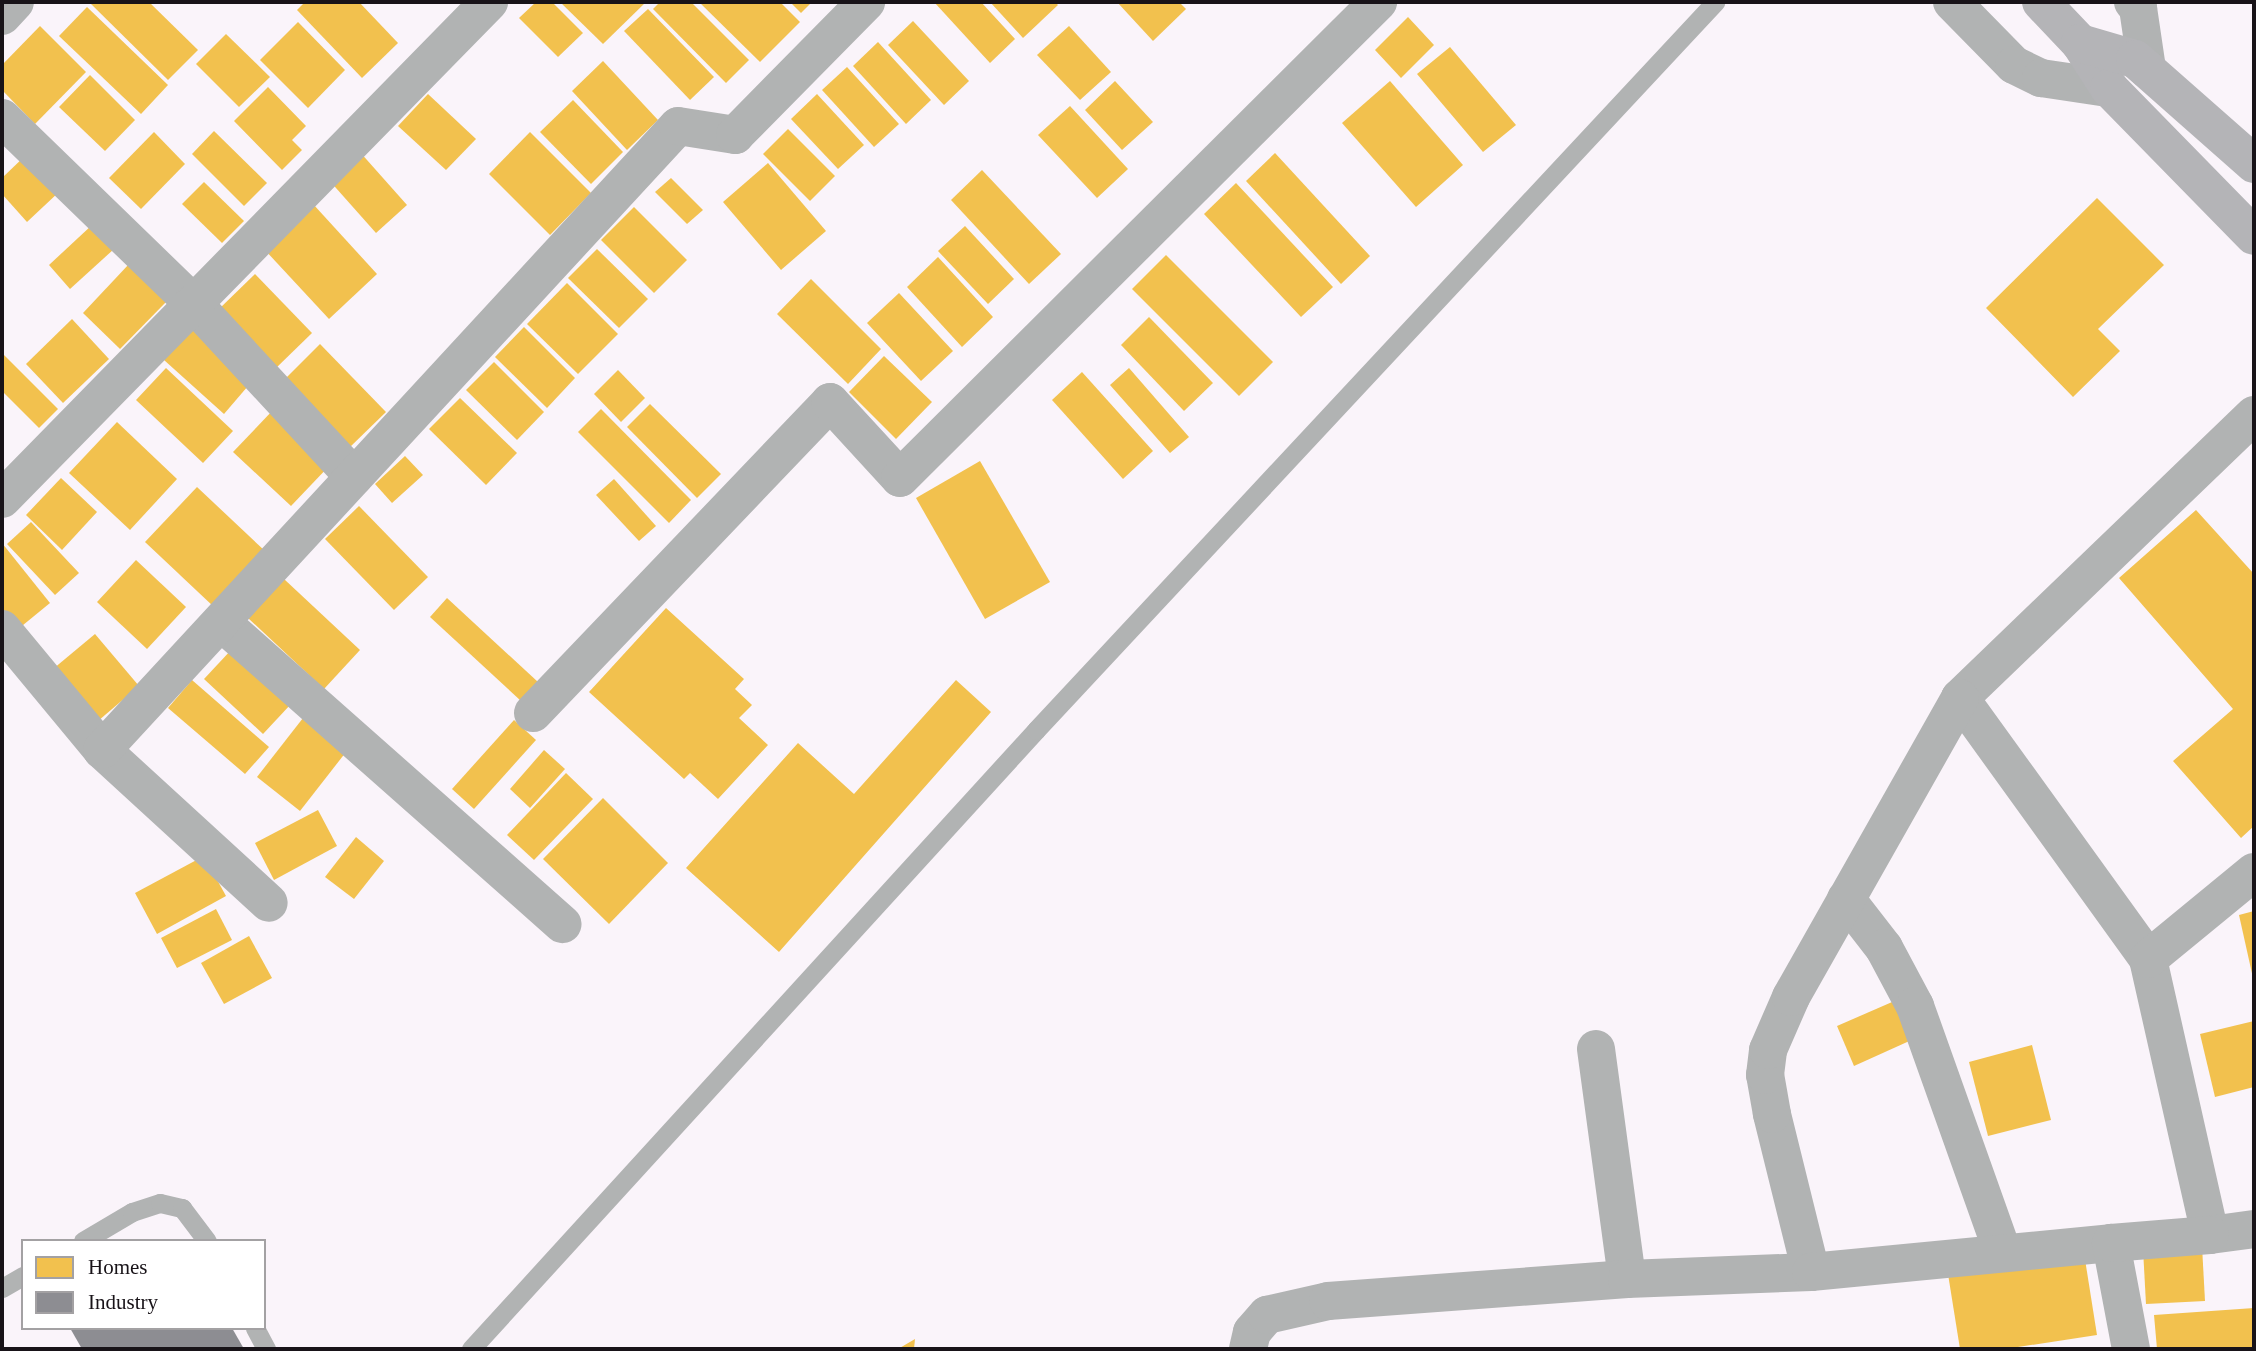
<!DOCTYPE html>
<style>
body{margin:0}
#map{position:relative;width:2256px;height:1351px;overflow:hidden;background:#faf4fa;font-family:"Times New Roman",serif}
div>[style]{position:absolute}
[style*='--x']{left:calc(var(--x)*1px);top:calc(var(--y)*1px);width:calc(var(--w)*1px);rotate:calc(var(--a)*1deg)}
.homes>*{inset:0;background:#f2c14e}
.industry>*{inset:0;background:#8d8d92}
.lane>*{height:19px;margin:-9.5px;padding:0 9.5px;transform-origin:9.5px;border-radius:9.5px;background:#b1b3b3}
.street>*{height:38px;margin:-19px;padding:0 19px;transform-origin:19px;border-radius:19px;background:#b1b3b3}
.primary>*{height:38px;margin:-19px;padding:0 19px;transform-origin:19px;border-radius:19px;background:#b4b4b7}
span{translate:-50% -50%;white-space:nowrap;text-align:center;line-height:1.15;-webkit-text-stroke:7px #fff;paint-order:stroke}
.frame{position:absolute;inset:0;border:4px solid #181318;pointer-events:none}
.legend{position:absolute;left:21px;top:1239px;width:245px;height:91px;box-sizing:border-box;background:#fff;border:2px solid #a3a1a3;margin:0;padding:9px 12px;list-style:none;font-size:21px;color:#181318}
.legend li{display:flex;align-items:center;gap:14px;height:35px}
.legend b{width:35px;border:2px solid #a3a1a3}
</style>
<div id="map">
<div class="homes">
<div style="clip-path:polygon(89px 2px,149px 2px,198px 50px,168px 80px)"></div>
<div style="clip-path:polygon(305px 2px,359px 2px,398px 43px,362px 78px,297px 10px)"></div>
<div style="clip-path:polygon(536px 2px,552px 2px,583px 33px,558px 57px,519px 18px)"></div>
<div style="clip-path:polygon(560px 2px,646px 2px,603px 44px)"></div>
<div style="clip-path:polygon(660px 2px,691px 2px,749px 60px,726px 83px,653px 9px)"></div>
<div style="clip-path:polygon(699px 2px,780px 2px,800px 22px,760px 62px)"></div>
<div style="clip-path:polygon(790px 2px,812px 2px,801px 13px)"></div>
<div style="clip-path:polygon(934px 2px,981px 2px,1015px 39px,990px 63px)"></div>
<div style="clip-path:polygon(990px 2px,1055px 2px,1058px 5px,1023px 38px)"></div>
<div style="clip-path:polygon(1117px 2px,1179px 2px,1186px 9px,1153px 41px)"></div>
<div style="clip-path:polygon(87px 7px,168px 85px,141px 114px,59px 36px)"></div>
<div style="clip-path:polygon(648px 9px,714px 77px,690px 100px,624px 31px)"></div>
<div style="clip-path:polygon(1408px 17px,1434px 45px,1401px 78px,1375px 50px)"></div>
<div style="clip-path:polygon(913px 21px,969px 81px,944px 105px,888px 45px)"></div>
<div style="clip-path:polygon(298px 22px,345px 70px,308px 108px,260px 60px)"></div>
<div style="clip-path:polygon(40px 26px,86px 72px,35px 124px,2px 90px,2px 65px)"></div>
<div style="clip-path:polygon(1069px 26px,1111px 72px,1080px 100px,1037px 55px)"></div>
<div style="clip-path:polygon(226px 34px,270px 77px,239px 107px,196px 64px)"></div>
<div style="clip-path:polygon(878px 42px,931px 100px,906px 124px,853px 66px)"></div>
<div style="clip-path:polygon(1450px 47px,1516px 125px,1483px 152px,1417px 74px)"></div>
<div style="clip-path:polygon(603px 61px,658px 120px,627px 150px,572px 91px)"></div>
<div style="clip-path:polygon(847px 67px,899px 124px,874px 147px,822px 90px)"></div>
<div style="clip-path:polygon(90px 75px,135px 120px,105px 151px,59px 107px)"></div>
<div style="clip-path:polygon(1115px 81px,1153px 122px,1122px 150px,1085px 110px)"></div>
<div style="clip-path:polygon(1390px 81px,1463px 165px,1416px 207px,1342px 123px)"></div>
<div style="clip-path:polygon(268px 87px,306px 126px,292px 140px,302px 150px,282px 170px,234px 121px)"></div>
<div style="clip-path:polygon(428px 94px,476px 139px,446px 170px,398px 126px)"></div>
<div style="clip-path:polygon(817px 94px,864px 145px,838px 169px,791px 119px)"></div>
<div style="clip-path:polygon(573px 100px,623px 152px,591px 184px,540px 132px)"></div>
<div style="clip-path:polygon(1070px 106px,1128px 169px,1097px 198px,1038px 135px)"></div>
<div style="clip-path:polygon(788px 129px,835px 176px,810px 201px,763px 154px)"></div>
<div style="clip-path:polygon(214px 131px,267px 183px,244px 206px,192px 154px)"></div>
<div style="clip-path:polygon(154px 132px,185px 164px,141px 209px,109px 178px)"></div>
<div style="clip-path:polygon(530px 132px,591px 193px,550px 235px,489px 174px)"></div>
<div style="clip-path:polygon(359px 151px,407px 205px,376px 233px,328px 179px)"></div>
<div style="clip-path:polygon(1275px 153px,1370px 256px,1341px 284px,1246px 181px)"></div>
<div style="clip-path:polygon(27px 154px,60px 191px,27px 222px,2px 194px,2px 178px)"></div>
<div style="clip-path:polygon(768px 163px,826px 231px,781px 270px,723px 202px)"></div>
<div style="clip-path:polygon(982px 170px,1061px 254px,1029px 284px,951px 200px)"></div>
<div style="clip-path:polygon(671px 178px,703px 210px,687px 224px,655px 192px)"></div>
<div style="clip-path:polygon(204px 182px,244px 221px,222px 243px,182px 204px)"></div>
<div style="clip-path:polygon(1236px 183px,1333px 287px,1301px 317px,1204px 214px)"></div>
<div style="clip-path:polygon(2097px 198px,2164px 265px,2098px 329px,2120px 351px,2073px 397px,1986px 308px)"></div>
<div style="clip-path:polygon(313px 204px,377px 274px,329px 319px,264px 249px)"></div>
<div style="clip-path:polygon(634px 207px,687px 260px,654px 293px,601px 240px)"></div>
<div style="clip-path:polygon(92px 225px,114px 249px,70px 289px,49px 265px)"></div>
<div style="clip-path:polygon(965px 226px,1014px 279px,988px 304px,938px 251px)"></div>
<div style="clip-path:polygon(597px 249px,648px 299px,619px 328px,568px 278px)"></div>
<div style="clip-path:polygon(1166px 255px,1273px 362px,1239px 396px,1132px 289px)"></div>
<div style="clip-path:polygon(938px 257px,993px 317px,962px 347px,907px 287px)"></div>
<div style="clip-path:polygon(129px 264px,167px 301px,120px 349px,83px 313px)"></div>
<div style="clip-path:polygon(255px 274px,312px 333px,274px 370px,217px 311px)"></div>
<div style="clip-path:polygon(811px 279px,881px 349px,848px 384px,777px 314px)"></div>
<div style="clip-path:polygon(567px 283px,618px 334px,578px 374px,527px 324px)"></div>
<div style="clip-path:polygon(899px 293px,953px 351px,921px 381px,867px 323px)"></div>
<div style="clip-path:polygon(1149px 317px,1213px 383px,1184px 411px,1121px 345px)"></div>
<div style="clip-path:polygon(72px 319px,109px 359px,63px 403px,26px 364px)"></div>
<div style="clip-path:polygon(194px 325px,254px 379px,224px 414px,164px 360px)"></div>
<div style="clip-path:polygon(524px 327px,575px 378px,547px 408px,495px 357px)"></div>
<div style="clip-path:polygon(320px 344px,386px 412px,348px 449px,282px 382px)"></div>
<div style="clip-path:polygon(2px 353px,58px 409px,39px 428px,2px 391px)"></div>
<div style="clip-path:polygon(884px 356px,932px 402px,896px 439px,849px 392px)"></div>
<div style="clip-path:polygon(494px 362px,544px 412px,517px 440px,466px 390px)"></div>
<div style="clip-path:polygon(166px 368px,233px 431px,203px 463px,136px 400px)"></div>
<div style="clip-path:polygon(1129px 368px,1189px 437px,1170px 453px,1110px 385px)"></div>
<div style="clip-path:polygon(618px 370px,645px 398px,621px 422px,594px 394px)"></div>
<div style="clip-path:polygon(1082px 372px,1153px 451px,1123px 479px,1052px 400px)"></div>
<div style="clip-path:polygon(460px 398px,517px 453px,486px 485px,429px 429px)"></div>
<div style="clip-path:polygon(650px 404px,721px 474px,697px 498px,627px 427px)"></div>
<div style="clip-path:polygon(274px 409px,331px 464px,291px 506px,233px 452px)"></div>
<div style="clip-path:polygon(601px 409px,691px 500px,669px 523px,578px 432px)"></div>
<div style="clip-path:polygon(117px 422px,177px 479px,130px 530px,69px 473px)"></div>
<div style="clip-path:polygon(405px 456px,423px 475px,392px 503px,375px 484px)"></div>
<div style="clip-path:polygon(980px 461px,1050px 582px,985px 619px,916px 498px)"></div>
<div style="clip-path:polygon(61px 478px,97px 512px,62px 550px,26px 515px)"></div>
<div style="clip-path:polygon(614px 479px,656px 526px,639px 541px,596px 495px)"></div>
<div style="clip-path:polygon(197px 487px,266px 552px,214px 607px,145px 542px)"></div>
<div style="clip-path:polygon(359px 506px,428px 577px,394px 610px,325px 539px)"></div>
<div style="clip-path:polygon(2196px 510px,2254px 574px,2254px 826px,2241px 838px,2173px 761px,2233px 709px,2119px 578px)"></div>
<div style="clip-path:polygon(31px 522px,79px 573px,55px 595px,7px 544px)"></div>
<div style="clip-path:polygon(2px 543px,50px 603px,17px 630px,2px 611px)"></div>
<div style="clip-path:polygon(136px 560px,186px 607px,147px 649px,97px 602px)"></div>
<div style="clip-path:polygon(284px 579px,360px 650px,324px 689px,248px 618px)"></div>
<div style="clip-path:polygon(447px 598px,538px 682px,521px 701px,430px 617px)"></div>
<div style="clip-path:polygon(666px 608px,744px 679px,735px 689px,752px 705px,739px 718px,768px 745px,718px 799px,690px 773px,684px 779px,589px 692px)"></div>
<div style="clip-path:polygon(95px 634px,139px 686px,98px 721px,53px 669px)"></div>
<div style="clip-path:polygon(232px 649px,291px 704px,263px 734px,204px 679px)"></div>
<div style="clip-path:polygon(192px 680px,269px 747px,245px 774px,168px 708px)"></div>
<div style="clip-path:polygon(956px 680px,991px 712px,779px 952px,686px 868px,798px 743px,854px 794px)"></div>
<div style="clip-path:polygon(303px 718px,346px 752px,300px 811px,257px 777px)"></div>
<div style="clip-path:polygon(514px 720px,536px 740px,474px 809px,452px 789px)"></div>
<div style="clip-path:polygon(544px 750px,565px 769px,530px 808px,510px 789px)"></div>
<div style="clip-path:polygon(566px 773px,593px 799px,534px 860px,507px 835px)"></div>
<div style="clip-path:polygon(603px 798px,668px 863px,609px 924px,543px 859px)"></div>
<div style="clip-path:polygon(318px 810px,337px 846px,274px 880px,255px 843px)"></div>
<div style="clip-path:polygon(356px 837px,384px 861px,354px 899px,325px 877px)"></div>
<div style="clip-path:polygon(204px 856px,226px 896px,157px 934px,135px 893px)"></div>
<div style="clip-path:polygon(216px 909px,232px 940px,177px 968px,161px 938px)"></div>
<div style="clip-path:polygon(2254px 911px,2254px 978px,2253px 978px,2239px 915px)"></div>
<div style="clip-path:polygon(249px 936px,272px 978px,224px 1004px,201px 963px)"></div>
<div style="clip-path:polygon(1899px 999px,1916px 1038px,1854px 1066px,1837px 1026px)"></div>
<div style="clip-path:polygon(2254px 1021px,2254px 1087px,2215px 1097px,2200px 1034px)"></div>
<div style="clip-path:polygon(2032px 1045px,2051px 1120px,1988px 1136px,1969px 1062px)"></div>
<div style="clip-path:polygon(2202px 1246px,2205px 1301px,2146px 1304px,2143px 1249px)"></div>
<div style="clip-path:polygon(2084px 1253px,2097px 1335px,2005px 1349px,1960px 1349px,1948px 1274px)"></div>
<div style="clip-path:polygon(2254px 1308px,2254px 1349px,2157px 1349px,2154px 1315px)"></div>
<div style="clip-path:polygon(915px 1339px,914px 1349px,898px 1349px)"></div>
</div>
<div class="industry">
<div style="clip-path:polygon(70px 1328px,232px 1328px,244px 1349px,82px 1349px)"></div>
</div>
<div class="lane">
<div style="--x:83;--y:1241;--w:57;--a:-30.6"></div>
<div style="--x:132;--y:1212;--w:29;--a:-18"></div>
<div style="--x:160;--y:1203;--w:23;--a:13"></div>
<div style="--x:182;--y:1208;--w:41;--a:52.9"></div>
<div style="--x:2;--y:1288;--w:24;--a:-30"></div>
<div style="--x:255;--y:1328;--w:24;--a:62"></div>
<div style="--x:471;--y:1349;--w:838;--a:-47.61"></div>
<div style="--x:1036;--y:730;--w:996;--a:-46.99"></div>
</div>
<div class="street">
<div style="--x:1952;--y:2;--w:88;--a:45.5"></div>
<div style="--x:2014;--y:65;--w:30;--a:26"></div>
<div style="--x:2041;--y:78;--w:69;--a:8.4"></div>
<div style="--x:2133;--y:2;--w:8;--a:50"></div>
<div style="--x:2138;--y:8;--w:62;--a:81.6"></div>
<div style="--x:2;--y:16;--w:19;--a:-47"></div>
<div style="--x:2;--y:118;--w:266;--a:44.1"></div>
<div style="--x:193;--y:303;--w:237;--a:47.2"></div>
<div style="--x:2254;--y:415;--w:408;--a:136.1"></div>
<div style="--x:1960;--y:698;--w:322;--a:54.2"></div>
<div style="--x:2148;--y:959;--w:283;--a:77.3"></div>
<div style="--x:2210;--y:1235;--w:44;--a:-7.8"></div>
<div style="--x:2;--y:499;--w:696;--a:-45.58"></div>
<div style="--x:221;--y:622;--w:456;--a:41.5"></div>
<div style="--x:2;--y:629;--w:157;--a:50.4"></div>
<div style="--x:102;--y:750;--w:226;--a:42.5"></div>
<div style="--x:533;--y:713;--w:430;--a:-46.3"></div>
<div style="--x:830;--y:402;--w:103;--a:47.4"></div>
<div style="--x:900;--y:478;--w:675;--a:-44.88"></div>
<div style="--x:102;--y:750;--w:849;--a:-47.29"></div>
<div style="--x:678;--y:126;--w:58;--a:9"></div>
<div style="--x:735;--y:135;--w:187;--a:-45.4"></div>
<div style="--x:1846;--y:899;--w:62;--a:52.2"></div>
<div style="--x:1884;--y:948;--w:66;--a:61.9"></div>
<div style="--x:1915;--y:1006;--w:262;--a:70.4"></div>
<div style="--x:2148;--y:959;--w:137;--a:-39.4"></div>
<div style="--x:1596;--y:1049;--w:232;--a:82.3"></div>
<div style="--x:1811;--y:1272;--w:163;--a:-103.9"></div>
<div style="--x:1772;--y:1114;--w:40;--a:-100"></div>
<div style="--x:1765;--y:1075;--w:25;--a:-83"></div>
<div style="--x:1768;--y:1050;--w:58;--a:-66.5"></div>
<div style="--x:1791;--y:997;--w:343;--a:-60.5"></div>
<div style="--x:1248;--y:1349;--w:17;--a:-77"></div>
<div style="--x:1252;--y:1332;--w:23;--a:-49"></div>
<div style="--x:1267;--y:1315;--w:63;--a:-12.9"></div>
<div style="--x:1328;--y:1301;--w:300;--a:-4.2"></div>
<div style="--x:1627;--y:1279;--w:184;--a:-2.2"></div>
<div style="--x:1811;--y:1272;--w:301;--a:-5.5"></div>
<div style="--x:2131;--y:1349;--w:108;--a:-100.7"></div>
<div style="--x:2111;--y:1243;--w:99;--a:-4.6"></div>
</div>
<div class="primary">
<div style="--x:2041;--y:2;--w:57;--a:46.4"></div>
<div style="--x:2080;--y:43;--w:54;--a:57.2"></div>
<div style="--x:2109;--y:88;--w:207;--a:45.6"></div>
<div style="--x:2080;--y:43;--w:57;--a:16.2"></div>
<div style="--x:2135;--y:59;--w:159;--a:41.4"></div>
</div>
<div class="frame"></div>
<ul class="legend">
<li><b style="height:19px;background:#f2c14e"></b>Homes</li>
<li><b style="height:19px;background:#8d8d92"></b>Industry</li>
</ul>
</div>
